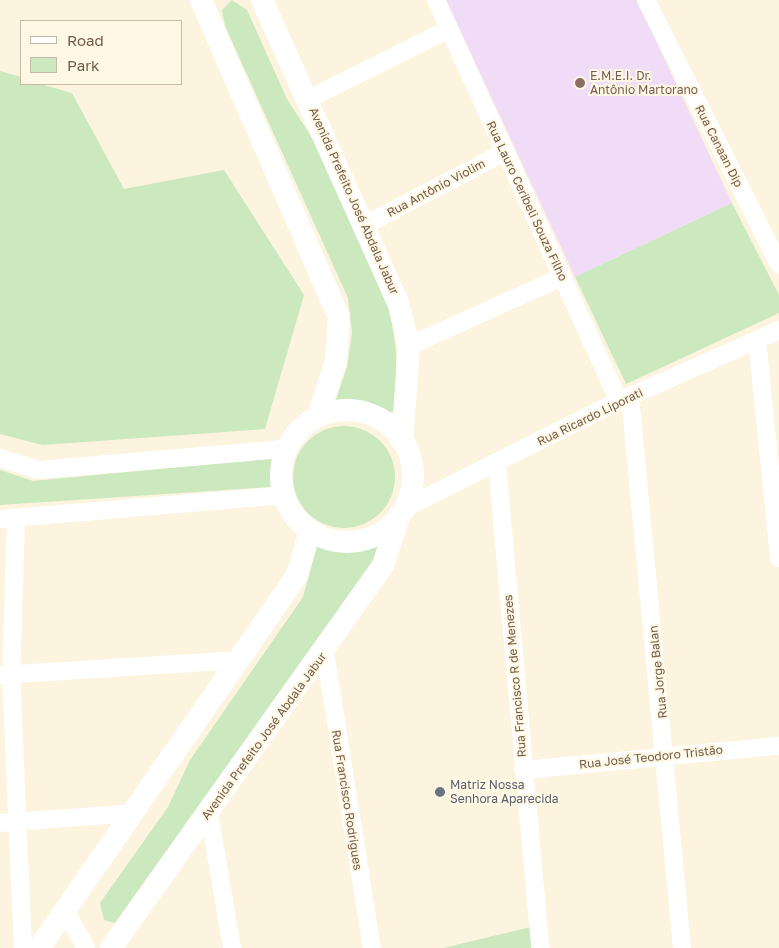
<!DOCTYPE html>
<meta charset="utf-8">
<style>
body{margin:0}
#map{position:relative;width:779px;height:948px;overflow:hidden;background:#fcf4df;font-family:"Golos Text",sans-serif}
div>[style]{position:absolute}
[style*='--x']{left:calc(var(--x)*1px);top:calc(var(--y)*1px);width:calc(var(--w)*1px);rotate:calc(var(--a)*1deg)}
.education>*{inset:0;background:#f0dcf7}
.green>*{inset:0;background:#cbe8bf}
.round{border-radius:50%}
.minor>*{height:18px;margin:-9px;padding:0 9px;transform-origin:9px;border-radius:9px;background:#fff}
.tertiary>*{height:22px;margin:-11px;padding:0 11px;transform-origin:11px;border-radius:11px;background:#fff}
.tertiary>.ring{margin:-11px;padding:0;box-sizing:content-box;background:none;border:22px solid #fff;border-radius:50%}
.dots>*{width:14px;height:14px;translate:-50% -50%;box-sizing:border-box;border:2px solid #fff8e5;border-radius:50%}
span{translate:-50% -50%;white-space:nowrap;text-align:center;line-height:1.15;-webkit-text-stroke:4px #fff8e5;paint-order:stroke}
.education-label{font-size:12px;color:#785e54}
.left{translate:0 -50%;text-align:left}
.street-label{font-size:12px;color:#715b48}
.worship-label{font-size:12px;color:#5b616d}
.legend{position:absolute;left:20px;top:20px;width:162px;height:65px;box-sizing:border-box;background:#fff8e5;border:1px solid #c6b9a6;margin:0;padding:6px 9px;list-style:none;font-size:15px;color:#715b48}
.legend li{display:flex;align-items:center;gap:10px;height:25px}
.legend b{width:25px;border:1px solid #c6b9a6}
</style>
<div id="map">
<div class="education">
<div style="clip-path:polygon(446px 0,637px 0,732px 203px,575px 277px)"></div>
</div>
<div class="green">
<div style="clip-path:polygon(232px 0,247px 10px,287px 99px,316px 144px,389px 303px,396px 351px,396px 411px,387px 413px,362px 402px,335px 402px,347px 367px,352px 333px,348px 298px,225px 26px,222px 10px)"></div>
<div style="clip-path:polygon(0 71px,21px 77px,21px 84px,41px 84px,72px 93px,124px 189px,224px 170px,304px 295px,265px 429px,42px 445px,0 434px)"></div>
<div style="clip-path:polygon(732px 203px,779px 295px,779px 313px,626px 384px,575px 277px)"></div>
<div class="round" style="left:293px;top:426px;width:102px;height:102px"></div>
<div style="clip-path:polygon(273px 458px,273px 487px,0 505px,0 470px,33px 481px)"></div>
<div style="clip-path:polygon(380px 544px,376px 557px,115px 923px,104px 920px,100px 903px,168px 807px,190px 760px,303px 597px,317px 546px,352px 552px)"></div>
<div style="clip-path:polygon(531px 927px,533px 948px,443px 948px)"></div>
</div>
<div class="minor">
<div style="--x:436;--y:0;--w:441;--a:65.5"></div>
<div style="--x:646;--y:0;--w:296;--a:63.3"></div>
<div style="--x:308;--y:99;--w:157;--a:-26.4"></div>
<div style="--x:367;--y:224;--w:156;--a:-27.6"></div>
<div style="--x:757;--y:340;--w:219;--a:84.2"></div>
<div style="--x:409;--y:346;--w:168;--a:-24.3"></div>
<div style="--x:630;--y:396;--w:554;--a:84.62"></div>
<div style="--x:0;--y:458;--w:41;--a:17.1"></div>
<div style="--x:39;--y:470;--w:248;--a:-4.9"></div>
<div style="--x:497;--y:463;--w:487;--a:84.9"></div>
<div style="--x:403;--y:509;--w:241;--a:-26.6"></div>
<div style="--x:619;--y:401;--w:175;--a:-23.9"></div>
<div style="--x:0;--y:519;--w:284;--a:-4.8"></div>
<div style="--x:16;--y:519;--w:155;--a:91.8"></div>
<div style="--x:11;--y:674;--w:274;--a:87.5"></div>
<div style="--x:325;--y:652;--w:300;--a:81"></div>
<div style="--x:0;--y:675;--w:240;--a:-3.6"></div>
<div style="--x:523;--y:770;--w:257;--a:-5.4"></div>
<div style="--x:209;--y:812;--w:138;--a:80.4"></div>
<div style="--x:0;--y:823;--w:135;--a:-4.2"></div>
<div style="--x:65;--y:910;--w:43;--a:61.1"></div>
</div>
<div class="tertiary">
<div style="--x:201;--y:0;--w:346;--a:66.5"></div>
<div style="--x:339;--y:317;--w:44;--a:93.9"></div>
<div style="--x:336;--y:361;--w:58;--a:108.1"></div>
<div style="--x:262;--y:0;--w:331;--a:65.8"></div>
<div style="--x:398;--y:302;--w:45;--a:76"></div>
<div style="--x:409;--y:346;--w:95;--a:94.2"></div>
<div class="ring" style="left:281px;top:410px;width:110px;height:110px"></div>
<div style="--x:39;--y:948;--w:454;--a:-55.3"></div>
<div style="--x:297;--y:575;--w:46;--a:-73.5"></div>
<div style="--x:111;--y:948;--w:470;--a:-54.6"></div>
<div style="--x:383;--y:565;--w:54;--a:-71.6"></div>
</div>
<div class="dots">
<div style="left:580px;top:83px;background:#8d6e63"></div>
<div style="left:440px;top:792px;background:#6b7280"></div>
</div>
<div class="education-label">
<span class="left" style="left:590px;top:83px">E.M.E.I. Dr.<br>Antônio Martorano</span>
</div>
<div class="street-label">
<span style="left:719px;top:146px;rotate:63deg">Rua Canaan Dip</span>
<span style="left:436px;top:188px;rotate:-28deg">Rua Antônio Violim</span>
<span style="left:354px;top:201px;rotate:66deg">Avenida Prefeito José Abdala Jabur</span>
<span style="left:527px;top:201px;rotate:65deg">Rua Lauro Ceribeli Souza Filho</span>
<span style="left:590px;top:417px;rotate:-26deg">Rua Ricardo Liporati</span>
<span style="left:658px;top:672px;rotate:-96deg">Rua Jorge Balan</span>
<span style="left:515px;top:676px;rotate:-95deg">Rua Francisco R de Menezes</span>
<span style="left:264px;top:736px;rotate:-54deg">Avenida Prefeito José Abdala Jabur</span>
<span style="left:651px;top:757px;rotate:-6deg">Rua José Teodoro Tristão</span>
<span style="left:347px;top:800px;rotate:81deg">Rua Francisco Rodrigues</span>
</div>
<div class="worship-label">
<span class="left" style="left:450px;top:792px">Matriz Nossa<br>Senhora Aparecida</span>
</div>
<ul class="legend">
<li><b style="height:6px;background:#fff"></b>Road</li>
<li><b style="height:14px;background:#cbe8bf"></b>Park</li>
</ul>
</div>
